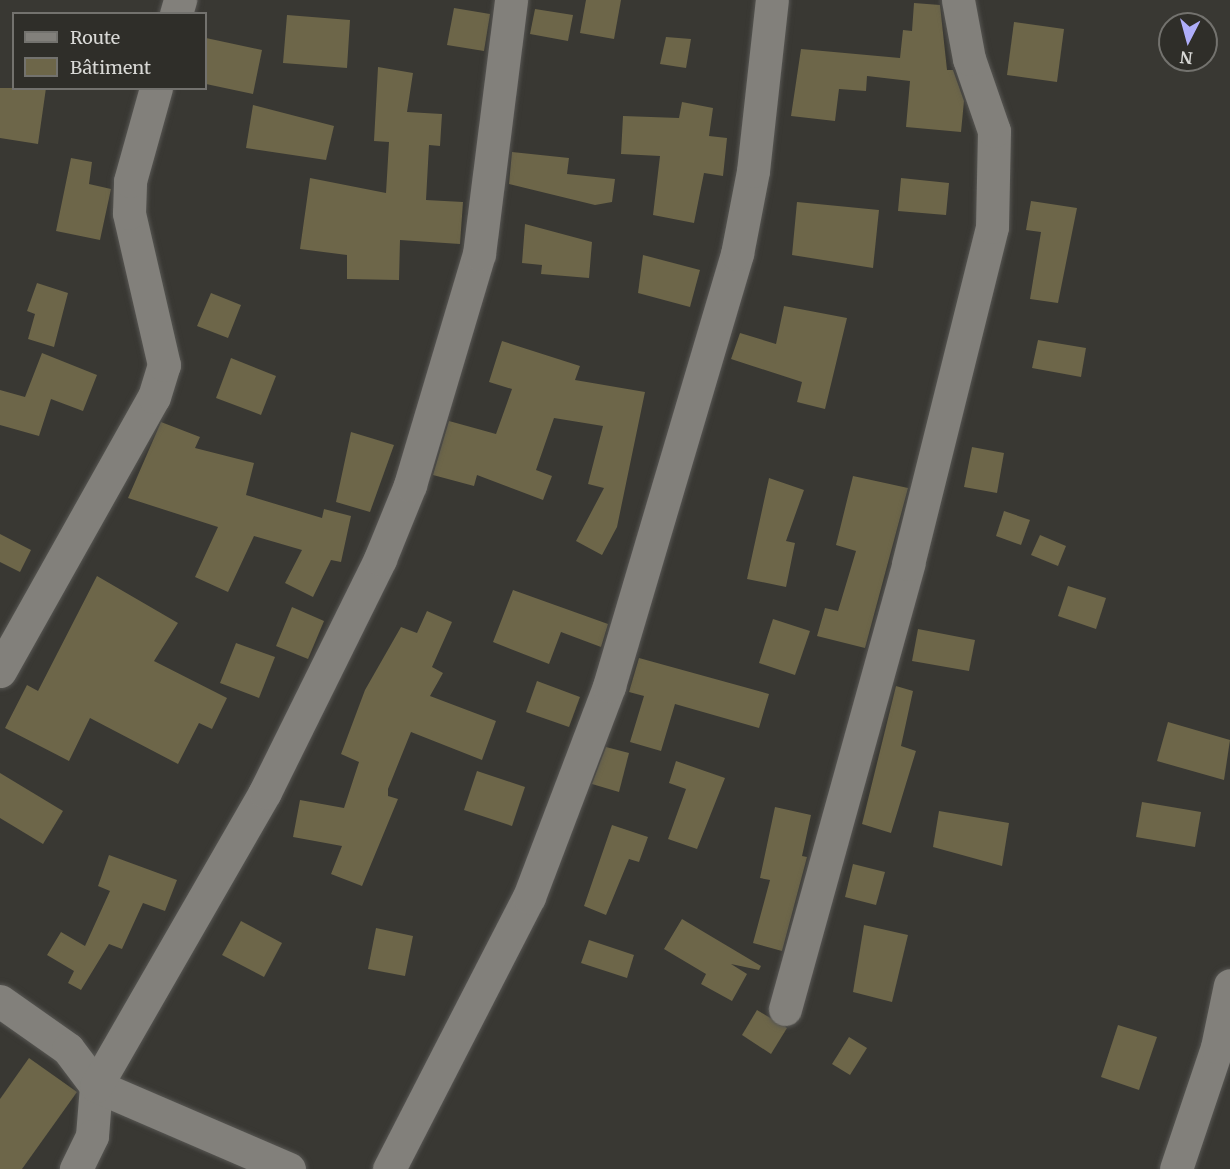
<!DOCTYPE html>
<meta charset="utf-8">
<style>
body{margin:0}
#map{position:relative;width:1230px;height:1169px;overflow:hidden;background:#393833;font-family:Merriweather,serif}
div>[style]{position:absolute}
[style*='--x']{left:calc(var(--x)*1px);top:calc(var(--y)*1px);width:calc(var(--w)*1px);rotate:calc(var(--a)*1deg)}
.building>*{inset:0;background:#6d6649}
.roads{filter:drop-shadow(0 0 2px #575653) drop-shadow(0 0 2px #575653)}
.minor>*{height:33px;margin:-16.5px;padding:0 16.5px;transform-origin:16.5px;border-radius:16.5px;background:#82807b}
span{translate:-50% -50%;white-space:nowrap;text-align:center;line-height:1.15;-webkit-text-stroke:4.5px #2f2e29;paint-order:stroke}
.legend{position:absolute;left:12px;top:12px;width:195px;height:78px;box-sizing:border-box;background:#2f2e29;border:2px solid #73726e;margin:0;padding:8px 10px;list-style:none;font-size:18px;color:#d8d8d5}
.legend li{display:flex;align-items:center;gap:12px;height:30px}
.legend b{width:30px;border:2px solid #73726e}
.north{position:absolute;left:1158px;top:12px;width:60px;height:60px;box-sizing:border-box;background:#2f2e29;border:2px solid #73726e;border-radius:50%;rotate:186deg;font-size:16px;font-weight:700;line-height:24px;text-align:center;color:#d8d8d5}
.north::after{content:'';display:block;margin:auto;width:21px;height:27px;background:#afaefa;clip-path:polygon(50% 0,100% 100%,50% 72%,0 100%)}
</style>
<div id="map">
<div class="building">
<div style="clip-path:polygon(586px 0,621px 0,614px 39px,580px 33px)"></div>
<div style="clip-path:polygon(914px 3px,940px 5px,947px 70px,953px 70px,964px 101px,961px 132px,906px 127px,910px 81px,867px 76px,866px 91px,839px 89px,835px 121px,791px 116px,801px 49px,900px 58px,903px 30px,912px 31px)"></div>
<div style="clip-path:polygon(454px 8px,490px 14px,484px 51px,447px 45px)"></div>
<div style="clip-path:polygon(535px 9px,573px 15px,568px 41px,530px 34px)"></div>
<div style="clip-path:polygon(287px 15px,350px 20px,347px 68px,283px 63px)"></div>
<div style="clip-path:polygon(1014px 22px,1064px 29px,1057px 82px,1007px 75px)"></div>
<div style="clip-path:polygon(666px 37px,691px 39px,686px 68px,660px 64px)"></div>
<div style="clip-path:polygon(206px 38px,262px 50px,253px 94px,206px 84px)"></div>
<div style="clip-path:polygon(378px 67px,413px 73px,407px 112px,442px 114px,440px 146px,429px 145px,426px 200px,463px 202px,460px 244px,400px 240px,399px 280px,347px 279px,347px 255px,300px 249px,310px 178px,386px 193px,389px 142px,374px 141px)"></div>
<div style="clip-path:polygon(0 88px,46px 88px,38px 144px,0 138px)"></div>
<div style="clip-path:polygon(682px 102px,713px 108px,709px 136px,727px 138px,723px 176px,704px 173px,694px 223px,653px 215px,660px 156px,621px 154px,623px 116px,679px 118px)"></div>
<div style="clip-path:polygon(253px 105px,334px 126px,326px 160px,246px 148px)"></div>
<div style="clip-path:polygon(512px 152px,569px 158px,567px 174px,615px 179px,612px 202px,595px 205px,509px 184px)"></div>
<div style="clip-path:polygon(71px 158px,92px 162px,89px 184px,111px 189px,100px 240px,56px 231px)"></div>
<div style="clip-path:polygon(901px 178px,949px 183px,946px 215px,898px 211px)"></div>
<div style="clip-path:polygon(1031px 201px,1077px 208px,1058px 303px,1030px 299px,1041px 232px,1026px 230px)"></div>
<div style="clip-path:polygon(797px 202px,879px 210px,873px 268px,792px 255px)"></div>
<div style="clip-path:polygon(525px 224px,592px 242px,589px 278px,541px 274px,542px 265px,522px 263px)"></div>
<div style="clip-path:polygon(643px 255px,700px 270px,690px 307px,638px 293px)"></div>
<div style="clip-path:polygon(37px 283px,68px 293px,54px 347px,28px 339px,35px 314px,27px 311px)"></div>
<div style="clip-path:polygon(211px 293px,241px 305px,228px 338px,197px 326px)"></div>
<div style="clip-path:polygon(784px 306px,847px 318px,825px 409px,797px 402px,802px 382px,731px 359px,740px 333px,776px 344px)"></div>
<div style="clip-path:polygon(1038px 340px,1086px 348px,1081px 377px,1032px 368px)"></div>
<div style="clip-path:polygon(502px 341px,580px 366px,575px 380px,645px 392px,617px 527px,602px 555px,576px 541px,604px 488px,588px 484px,603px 426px,554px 418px,536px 470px,552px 476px,543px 500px,477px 475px,474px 486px,433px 475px,449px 421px,496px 434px,512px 389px,489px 382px)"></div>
<div style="clip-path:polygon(42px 353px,97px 375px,83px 411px,51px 399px,39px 436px,0 425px,0 390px,25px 397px)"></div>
<div style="clip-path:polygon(231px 358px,276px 376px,261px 415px,216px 398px)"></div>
<div style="clip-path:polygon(161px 422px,200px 437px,195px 448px,254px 463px,246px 495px,322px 518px,324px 509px,351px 516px,341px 562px,331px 560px,313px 597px,285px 583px,302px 550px,254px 536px,228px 592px,195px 577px,218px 527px,128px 498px)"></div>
<div style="clip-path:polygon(351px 432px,394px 445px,370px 512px,336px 502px)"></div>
<div style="clip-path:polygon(972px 447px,1004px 453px,997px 493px,964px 487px)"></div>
<div style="clip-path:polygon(853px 476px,908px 488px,865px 648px,817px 636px,825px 608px,838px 611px,856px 551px,836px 545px)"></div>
<div style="clip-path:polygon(769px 478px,804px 490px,786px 541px,795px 543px,786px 587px,747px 579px)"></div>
<div style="clip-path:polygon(1004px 511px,1030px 520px,1021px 545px,996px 536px)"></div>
<div style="clip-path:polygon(0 534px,31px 550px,20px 572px,0 562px)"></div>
<div style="clip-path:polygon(1040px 535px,1066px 546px,1058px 566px,1031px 555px)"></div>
<div style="clip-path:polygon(97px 576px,178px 623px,154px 661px,227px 698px,212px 729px,199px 723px,178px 764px,90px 718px,69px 761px,5px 728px,27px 685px,38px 691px)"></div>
<div style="clip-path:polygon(1068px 586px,1106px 598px,1096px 629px,1058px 616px)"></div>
<div style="clip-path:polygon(513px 590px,608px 624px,601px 647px,561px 632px,549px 664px,493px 642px)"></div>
<div style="clip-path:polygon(292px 607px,324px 621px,308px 659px,276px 646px)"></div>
<div style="clip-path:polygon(427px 611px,452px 622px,432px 667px,443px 673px,430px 696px,496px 721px,482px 760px,411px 732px,388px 789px,388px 796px,398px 799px,362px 886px,331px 874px,342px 846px,293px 837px,300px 800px,344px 808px,359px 762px,341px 754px,365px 690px,401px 627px,417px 633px)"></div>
<div style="clip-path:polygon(773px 619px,810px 631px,795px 675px,759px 663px)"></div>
<div style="clip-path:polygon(918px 629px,975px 640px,969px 671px,912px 661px)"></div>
<div style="clip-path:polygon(236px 643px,275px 657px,259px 698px,220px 683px)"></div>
<div style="clip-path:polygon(639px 658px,769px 694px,759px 728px,675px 704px,661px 751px,630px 742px,644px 696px,629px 692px)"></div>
<div style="clip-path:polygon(537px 681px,580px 697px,569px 727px,526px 712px)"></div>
<div style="clip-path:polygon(896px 686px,913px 691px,901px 746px,916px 751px,891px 833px,862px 824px)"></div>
<div style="clip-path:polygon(1168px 722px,1230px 740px,1224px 780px,1157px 761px)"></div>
<div style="clip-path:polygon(606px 747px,629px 753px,619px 792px,592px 784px)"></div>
<div style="clip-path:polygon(676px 761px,725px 778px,697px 849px,668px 839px,686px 789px,669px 783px)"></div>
<div style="clip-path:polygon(477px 771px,525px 787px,512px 826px,464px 810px)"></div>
<div style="clip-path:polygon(0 773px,63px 811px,43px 844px,0 818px)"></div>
<div style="clip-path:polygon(1142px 802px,1201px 812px,1195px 847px,1136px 837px)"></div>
<div style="clip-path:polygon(775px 807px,811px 815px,802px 856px,807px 857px,782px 951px,753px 943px,770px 880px,760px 878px)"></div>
<div style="clip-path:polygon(939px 811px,1009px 823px,1002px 866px,933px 847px)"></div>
<div style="clip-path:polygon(612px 825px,648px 837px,639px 862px,629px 859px,606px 915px,584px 906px)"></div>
<div style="clip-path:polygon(109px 855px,177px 880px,165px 911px,143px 903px,122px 949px,109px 944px,81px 990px,68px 983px,74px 971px,47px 955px,61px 932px,85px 946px,110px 891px,98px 886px)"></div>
<div style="clip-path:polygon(853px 864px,885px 872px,876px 905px,845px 897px)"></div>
<div style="clip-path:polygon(682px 919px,761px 966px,759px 970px,731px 964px,747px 974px,732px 1001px,701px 984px,706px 974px,664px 949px)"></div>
<div style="clip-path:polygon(241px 921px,282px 943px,264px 977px,222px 955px)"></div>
<div style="clip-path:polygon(864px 925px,908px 935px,892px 1002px,853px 992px)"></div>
<div style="clip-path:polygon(376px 928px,413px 936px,405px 976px,368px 969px)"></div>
<div style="clip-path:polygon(589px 940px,634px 955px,627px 978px,581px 963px)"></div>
<div style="clip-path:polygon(757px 1010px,787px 1028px,771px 1054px,742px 1035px)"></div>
<div style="clip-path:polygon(1118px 1025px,1157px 1037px,1139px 1090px,1101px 1077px)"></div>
<div style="clip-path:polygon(849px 1037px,867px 1048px,850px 1075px,832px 1064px)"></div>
<div style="clip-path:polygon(29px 1058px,77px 1092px,22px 1169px,0 1169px,0 1099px)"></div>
</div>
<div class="roads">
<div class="minor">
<div style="--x:176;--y:14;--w:15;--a:-74"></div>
<div style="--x:0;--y:671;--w:314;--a:-60.7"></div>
<div style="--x:154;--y:397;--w:34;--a:-73"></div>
<div style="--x:164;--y:365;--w:156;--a:-103"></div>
<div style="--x:129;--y:213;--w:32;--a:-88"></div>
<div style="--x:130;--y:181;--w:97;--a:-74.4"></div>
<div style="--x:0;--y:1001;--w:83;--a:35.2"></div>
<div style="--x:68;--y:1049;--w:46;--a:52.9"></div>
<div style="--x:96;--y:1086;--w:50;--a:94.6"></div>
<div style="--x:92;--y:1136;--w:37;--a:116"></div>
<div style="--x:785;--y:1009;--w:462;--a:-74.5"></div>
<div style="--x:908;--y:564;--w:347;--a:-76"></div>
<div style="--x:992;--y:227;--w:96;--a:-88.8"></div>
<div style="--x:994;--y:131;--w:76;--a:-109.1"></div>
<div style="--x:969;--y:59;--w:60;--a:-100.6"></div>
<div style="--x:289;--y:1169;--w:210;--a:-156.7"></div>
<div style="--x:96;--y:1086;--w:339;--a:-60.1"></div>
<div style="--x:265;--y:792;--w:260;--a:-63.7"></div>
<div style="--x:380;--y:559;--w:80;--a:-67.9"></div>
<div style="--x:410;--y:485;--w:241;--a:-73.4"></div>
<div style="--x:479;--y:254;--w:256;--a:-82.8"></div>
<div style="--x:389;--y:1169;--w:306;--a:-62.8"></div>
<div style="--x:529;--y:897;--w:226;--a:-69.2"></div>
<div style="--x:609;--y:686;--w:451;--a:-73.5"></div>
<div style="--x:737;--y:254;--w:85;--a:-79.1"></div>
<div style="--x:753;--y:171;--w:172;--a:-83.7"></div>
<div style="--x:1176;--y:1169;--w:129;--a:-71.4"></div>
<div style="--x:1217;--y:1047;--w:63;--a:-78.2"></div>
</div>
</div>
<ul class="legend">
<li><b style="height:8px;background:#82807b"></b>Route</li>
<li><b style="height:16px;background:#6d6649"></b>Bâtiment</li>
</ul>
<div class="north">N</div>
</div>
